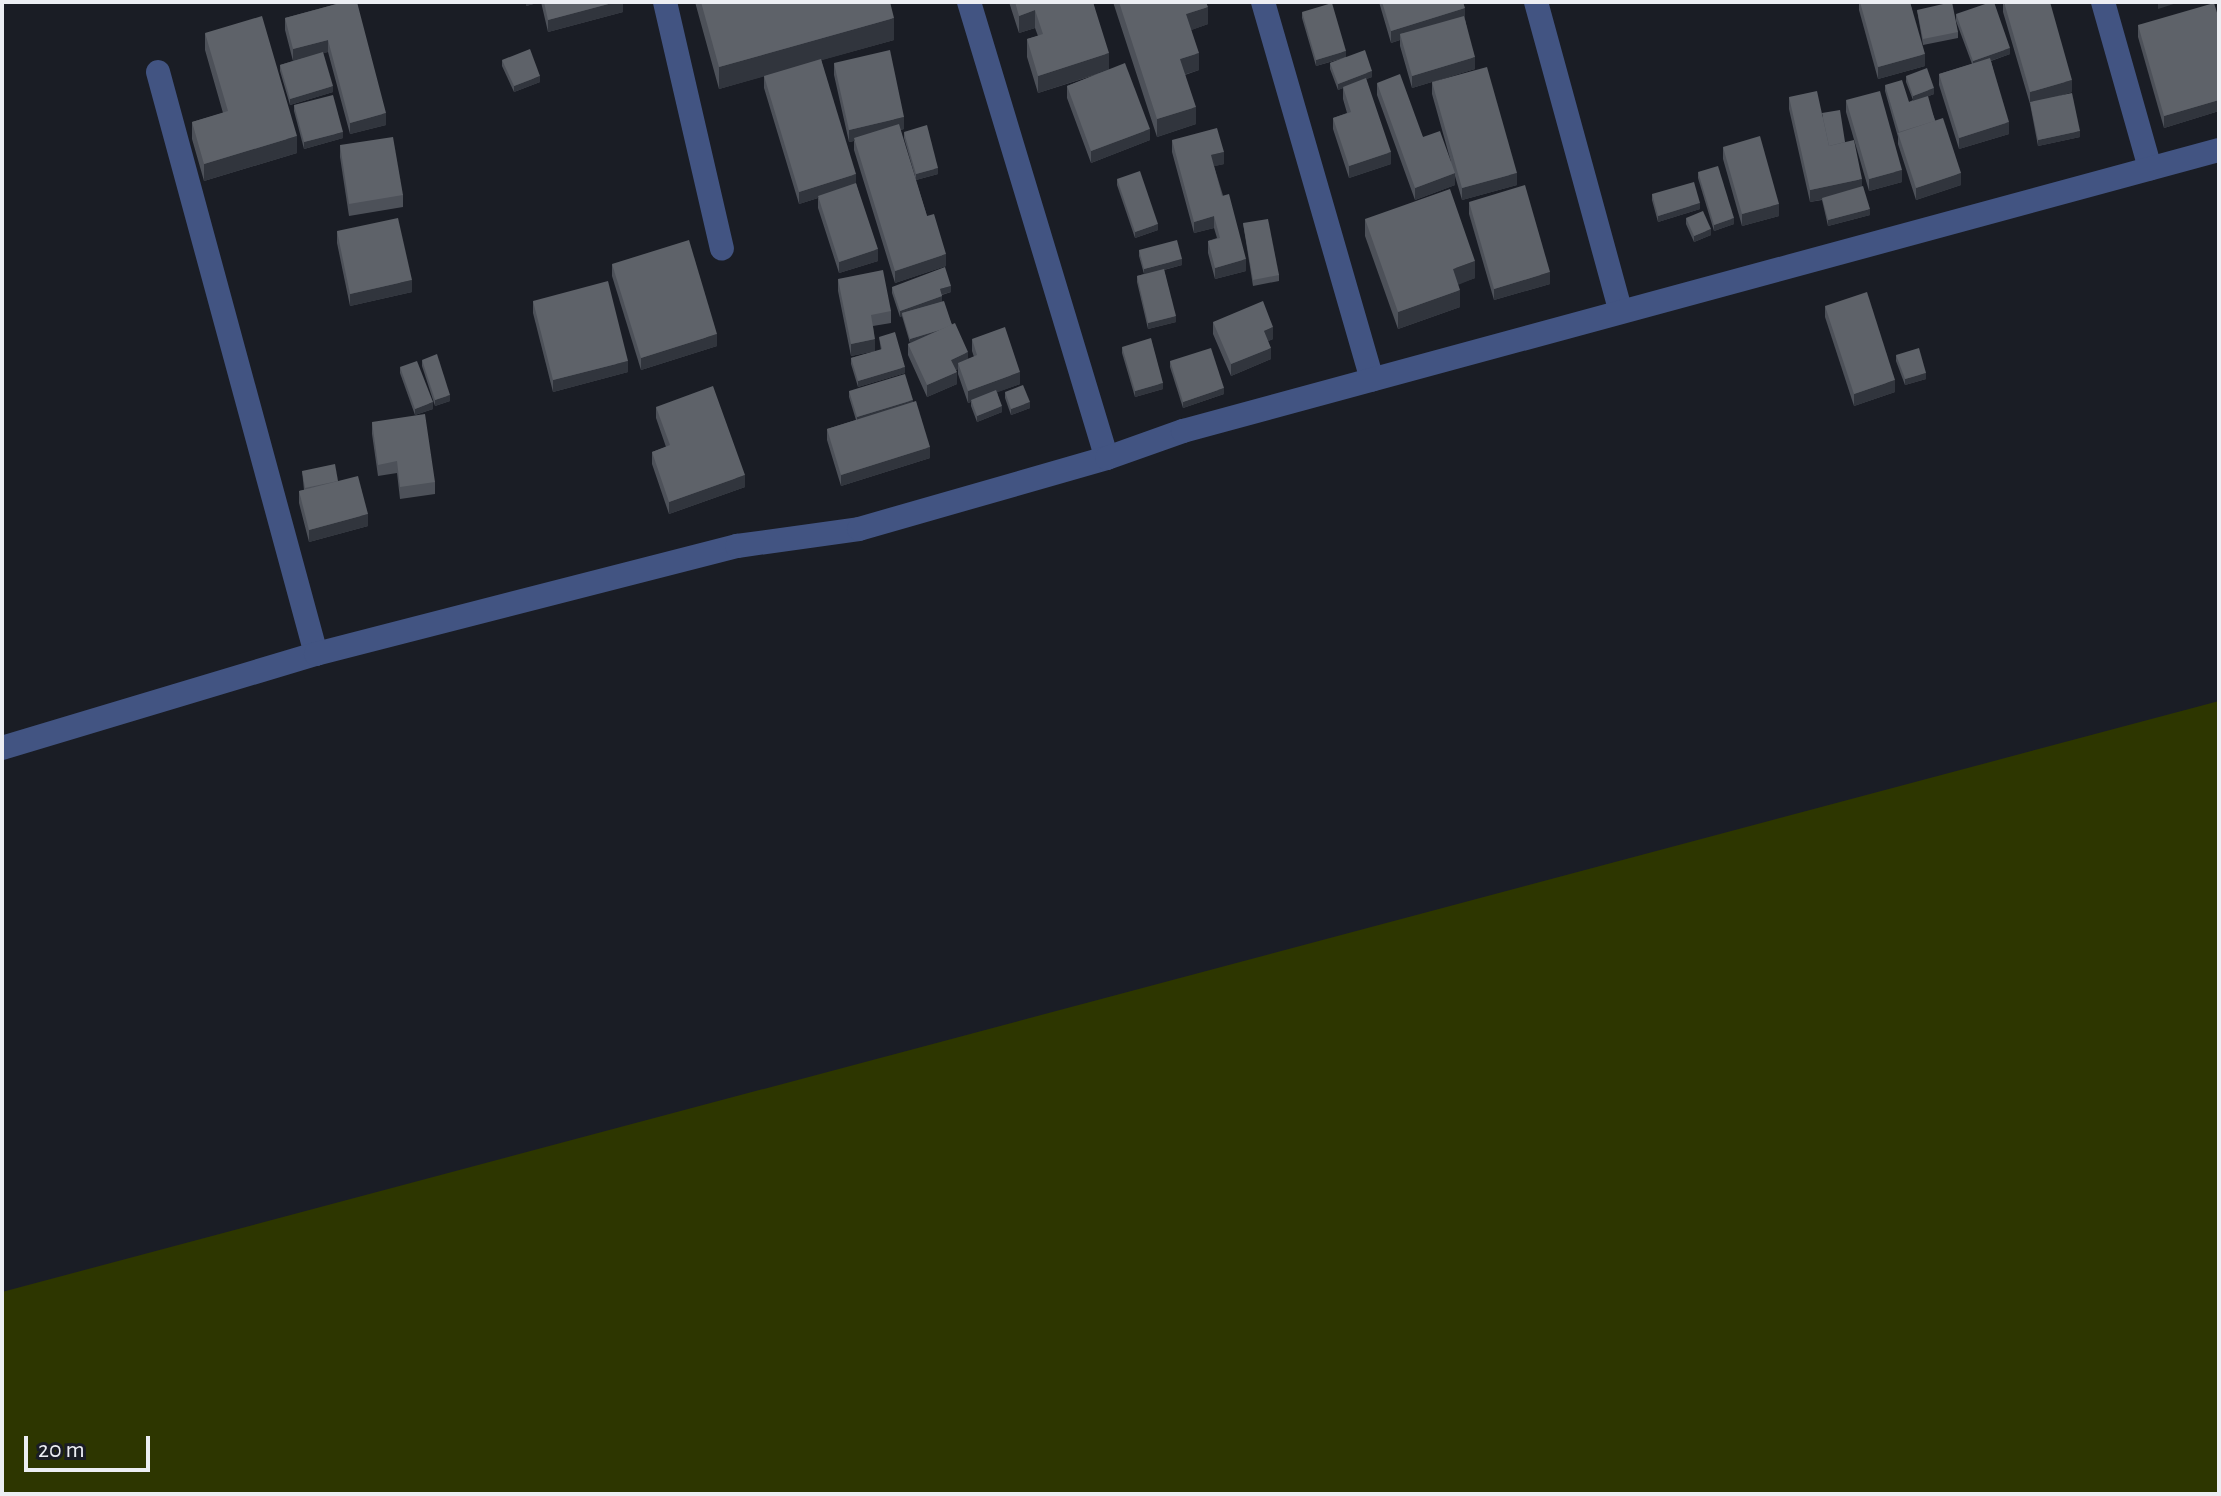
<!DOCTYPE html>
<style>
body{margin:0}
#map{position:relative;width:2221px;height:1496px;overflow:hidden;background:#1a1d25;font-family:"Alegreya Sans",sans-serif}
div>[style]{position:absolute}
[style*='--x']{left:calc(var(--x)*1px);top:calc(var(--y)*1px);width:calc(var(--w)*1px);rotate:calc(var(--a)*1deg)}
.green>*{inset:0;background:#2d3600}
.minor>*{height:24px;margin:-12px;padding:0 12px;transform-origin:12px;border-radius:12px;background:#425482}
.wall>*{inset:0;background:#4d5159}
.shaded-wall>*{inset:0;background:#31353d}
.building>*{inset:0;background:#5e6269}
span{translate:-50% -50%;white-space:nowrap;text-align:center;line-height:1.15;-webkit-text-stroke:7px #1a1d25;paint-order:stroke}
.frame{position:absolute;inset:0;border:4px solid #eceef3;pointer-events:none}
.scale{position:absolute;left:24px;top:1436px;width:126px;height:36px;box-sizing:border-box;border:4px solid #eceef3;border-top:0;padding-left:10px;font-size:24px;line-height:28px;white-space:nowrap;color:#eceef3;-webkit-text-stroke:6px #1a1d25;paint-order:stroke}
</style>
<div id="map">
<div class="green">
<div style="clip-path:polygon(2219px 701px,2219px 1494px,2px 1494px,2px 1292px)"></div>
</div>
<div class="minor">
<div style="--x:665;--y:2;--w:253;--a:77"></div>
<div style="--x:969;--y:2;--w:476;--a:73.2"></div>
<div style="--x:1263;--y:2;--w:393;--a:73.9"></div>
<div style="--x:1536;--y:2;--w:321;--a:74.7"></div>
<div style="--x:2103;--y:2;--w:173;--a:74.2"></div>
<div style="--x:158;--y:72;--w:603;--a:74.81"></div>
<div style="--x:2;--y:748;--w:328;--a:-16.7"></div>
<div style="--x:316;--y:654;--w:435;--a:-14.4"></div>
<div style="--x:737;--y:546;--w:123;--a:-7.9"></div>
<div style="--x:859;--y:529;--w:258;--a:-16"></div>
<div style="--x:1107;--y:458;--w:81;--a:-19.6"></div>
<div style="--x:1183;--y:431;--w:1073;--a:-15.18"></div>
</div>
<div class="wall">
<div style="clip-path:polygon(344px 2px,386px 125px,350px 134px,328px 52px,323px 53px,333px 92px,290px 105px,280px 71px,280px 65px,293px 61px,285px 30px,285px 18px)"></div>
<div style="clip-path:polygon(526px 2px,623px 2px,623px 12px,548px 32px,541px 2px,526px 6px)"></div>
<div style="clip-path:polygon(695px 2px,890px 2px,894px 40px,821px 60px,878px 261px,839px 273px,818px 208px,818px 198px,799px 204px,764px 88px,764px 76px,719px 89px)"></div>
<div style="clip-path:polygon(1009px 2px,1093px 2px,1109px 69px,1150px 140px,1091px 163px,1067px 98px,1067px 86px,1098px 74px,1038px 93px,1027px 57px,1027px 39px,1038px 36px,1035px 28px,1019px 33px)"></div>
<div style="clip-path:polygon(1113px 2px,1206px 2px,1208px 24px,1191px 30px,1199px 70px,1185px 75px,1196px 124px,1157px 137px)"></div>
<div style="clip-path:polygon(1379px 2px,1463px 2px,1465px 19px,1475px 69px,1412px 88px,1400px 46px,1400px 40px,1391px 43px)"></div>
<div style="clip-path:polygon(1859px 2px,1910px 2px,1925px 66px,1878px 79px,1859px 10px)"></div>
<div style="clip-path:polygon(2003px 2px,2072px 92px,2055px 97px,2080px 137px,2038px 146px,2030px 104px,2003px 12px)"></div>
<div style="clip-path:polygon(1917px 10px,1958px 32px,1958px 38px,1923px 45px)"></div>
<div style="clip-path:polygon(1302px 12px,1346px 57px,1372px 77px,1366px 79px,1391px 164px,1349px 178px,1333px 129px,1333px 118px,1347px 113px,1343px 99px,1343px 88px,1338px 90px,1330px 69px,1330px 63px,1344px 58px,1316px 66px,1302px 18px)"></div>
<div style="clip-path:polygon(1956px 14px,2010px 54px,1991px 61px,2009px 134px,1959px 149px,1939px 85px,1939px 74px,1972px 64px,1956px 21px)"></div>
<div style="clip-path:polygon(2219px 19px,2219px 111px,2164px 128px,2138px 37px,2138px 25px)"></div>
<div style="clip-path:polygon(205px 33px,297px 153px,204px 181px,192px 139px,192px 122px,223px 113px,205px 50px)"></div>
<div style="clip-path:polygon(502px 60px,540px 82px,514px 92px,502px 66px)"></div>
<div style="clip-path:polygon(834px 63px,904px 129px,900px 130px,927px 216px,946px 266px,895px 283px,854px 150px,854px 141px,849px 142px,834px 75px)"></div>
<div style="clip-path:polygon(1906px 76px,1934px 94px,1926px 97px,1961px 185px,1916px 200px,1898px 144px,1898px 137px,1885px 91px,1885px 85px,1909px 102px,1913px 100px,1906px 82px)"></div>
<div style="clip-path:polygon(1432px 82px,1517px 185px,1462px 200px,1455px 176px,1455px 185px,1415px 200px,1377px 95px,1377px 83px,1423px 137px,1451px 162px,1432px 94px)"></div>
<div style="clip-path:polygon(1789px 97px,1822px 116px,1845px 142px,1862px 187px,1870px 215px,1828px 226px,1822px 200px,1810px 202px,1789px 109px)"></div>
<div style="clip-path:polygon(1846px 100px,1902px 182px,1869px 191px,1846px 112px)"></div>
<div style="clip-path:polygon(294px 105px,343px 138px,304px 149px,294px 111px)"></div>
<div style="clip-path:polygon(904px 132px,938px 174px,916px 180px,904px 138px)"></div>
<div style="clip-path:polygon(1172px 140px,1224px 164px,1214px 166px,1246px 271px,1215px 279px,1208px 253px,1208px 241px,1217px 238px,1214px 228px,1194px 233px,1172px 152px)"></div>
<div style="clip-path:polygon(340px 145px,403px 195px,403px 207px,349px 216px,340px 157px)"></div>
<div style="clip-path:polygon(1723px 147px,1779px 216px,1742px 226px,1723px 159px)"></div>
<div style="clip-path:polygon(1698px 172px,1734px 224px,1714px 231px,1698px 178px)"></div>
<div style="clip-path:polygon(1117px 179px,1158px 230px,1135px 238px,1117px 185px)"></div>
<div style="clip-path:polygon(1652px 194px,1700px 209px,1658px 222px,1652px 200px)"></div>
<div style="clip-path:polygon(1469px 202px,1550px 284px,1494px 300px,1469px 214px)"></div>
<div style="clip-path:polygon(1686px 218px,1711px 235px,1694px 242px,1686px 224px)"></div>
<div style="clip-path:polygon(1365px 219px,1475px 278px,1458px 284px,1460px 307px,1398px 329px,1365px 236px)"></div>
<div style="clip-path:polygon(1243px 223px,1279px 275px,1279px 281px,1253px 286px)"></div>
<div style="clip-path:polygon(337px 231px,412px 292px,350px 306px,337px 243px)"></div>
<div style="clip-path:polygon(1139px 250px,1182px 265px,1164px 270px,1176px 322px,1148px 329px,1137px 282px,1137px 276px,1144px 274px,1139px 256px)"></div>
<div style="clip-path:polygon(612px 264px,717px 346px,641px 370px,612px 276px)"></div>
<div style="clip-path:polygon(838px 279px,891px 311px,891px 323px,873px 326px,875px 351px,851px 356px,838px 291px)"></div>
<div style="clip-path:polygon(892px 287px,951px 292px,942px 295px,942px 301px,952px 325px,968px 359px,974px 357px,972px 351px,972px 339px,1020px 384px,997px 392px,1002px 412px,977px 422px,971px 406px,971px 402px,968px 403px,958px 374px,958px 369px,956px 370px,957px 384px,927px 397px,908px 355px,908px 344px,910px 343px,902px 316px,900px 317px,892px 293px)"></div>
<div style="clip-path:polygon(533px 301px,628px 372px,553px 392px,533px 313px)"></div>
<div style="clip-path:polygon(1825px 306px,1895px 392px,1854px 406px,1825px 317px)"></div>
<div style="clip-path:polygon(1213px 322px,1273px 339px,1268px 341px,1271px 359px,1231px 376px,1213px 334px)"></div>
<div style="clip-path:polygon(879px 337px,905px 373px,858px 387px,851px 364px,851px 358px,881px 350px)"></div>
<div style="clip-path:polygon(1122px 347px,1163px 389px,1135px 397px,1122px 353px)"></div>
<div style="clip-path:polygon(1896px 355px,1926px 379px,1905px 385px,1896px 361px)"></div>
<div style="clip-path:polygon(422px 360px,450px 401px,435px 406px,422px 366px)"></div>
<div style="clip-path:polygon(1170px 361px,1224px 394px,1183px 408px,1170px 367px)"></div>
<div style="clip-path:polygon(400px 367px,433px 409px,415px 415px,400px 373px)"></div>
<div style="clip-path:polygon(849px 391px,913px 402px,930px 458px,841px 486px,827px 440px,827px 429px,856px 420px,849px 397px)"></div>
<div style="clip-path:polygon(1005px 392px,1030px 408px,1011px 415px,1005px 398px)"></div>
<div style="clip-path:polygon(656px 407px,745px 487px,669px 514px,652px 464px,652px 452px,666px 447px,656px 418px)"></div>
<div style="clip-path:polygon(372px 422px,435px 482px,435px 494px,400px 499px,397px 473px,378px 476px,372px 434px)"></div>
<div style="clip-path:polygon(302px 471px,338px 481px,368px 526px,309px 542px,299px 503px,299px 491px,304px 490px)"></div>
</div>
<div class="shaded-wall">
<div style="clip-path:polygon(526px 2px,541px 2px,526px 6px)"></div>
<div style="clip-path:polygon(616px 2px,623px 2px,623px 12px,548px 32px,548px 20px)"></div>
<div style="clip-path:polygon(2158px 2px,2180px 2px,2158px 9px)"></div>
<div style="clip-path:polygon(1208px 7px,1208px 24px,1186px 32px,1186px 14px)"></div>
<div style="clip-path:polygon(1465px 8px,1465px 20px,1400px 34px,1400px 40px,1391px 43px,1391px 31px)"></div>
<div style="clip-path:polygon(1035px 10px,1035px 28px,1019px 33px,1019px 16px)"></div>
<div style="clip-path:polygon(894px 18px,894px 40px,719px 89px,719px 67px)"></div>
<div style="clip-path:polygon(328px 40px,328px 52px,293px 61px,293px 49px)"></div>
<div style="clip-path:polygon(2010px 48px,2010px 54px,1973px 67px,1973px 61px)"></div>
<div style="clip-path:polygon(1346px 51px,1346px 57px,1316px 66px,1316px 60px)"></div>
<div style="clip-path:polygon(1109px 53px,1109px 70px,1038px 93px,1038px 76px)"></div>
<div style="clip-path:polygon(1199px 53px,1199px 70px,1180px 76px,1180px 59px)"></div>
<div style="clip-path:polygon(1925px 54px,1925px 66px,1878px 79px,1878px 67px)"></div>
<div style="clip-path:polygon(1475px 57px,1475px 69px,1412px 88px,1412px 76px)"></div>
<div style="clip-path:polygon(1372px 71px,1372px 77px,1338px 90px,1338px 84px)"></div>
<div style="clip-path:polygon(540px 76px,540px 82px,514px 92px,514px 86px)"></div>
<div style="clip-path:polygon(2072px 80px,2072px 92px,2030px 104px,2030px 92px)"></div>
<div style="clip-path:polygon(333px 86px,333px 92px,290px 105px,290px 99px)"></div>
<div style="clip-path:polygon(1934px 88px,1934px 94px,1913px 102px,1913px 96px)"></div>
<div style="clip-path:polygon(2219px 100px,2219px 111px,2164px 128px,2164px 116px)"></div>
<div style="clip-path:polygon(1196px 107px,1196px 124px,1157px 137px,1157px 119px)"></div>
<div style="clip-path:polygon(386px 113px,386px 125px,350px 134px,350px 123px)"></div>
<div style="clip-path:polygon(904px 117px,904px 129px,849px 142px,849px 130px)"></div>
<div style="clip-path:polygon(2009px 122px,2009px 134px,1959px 149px,1959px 138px)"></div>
<div style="clip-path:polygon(1150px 129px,1150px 140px,1091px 163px,1091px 151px)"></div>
<div style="clip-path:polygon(2080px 131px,2080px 137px,2038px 146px,2038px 140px)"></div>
<div style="clip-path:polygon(343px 132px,343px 138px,304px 149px,304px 142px)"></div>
<div style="clip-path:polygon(297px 136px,297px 153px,204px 181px,204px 164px)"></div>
<div style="clip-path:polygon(1224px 152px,1224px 164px,1211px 167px,1211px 155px)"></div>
<div style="clip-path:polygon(1391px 152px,1391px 164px,1349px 178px,1349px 166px)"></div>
<div style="clip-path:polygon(938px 168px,938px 174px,916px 180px,916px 174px)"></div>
<div style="clip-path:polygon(1902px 170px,1902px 182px,1869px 191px,1869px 179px)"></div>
<div style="clip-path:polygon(1455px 173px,1455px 185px,1415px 200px,1415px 188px)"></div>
<div style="clip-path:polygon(1517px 173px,1517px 185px,1462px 200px,1462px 188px)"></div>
<div style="clip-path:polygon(1961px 173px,1961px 185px,1916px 200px,1916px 188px)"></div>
<div style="clip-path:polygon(856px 174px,856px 186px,799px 204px,799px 192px)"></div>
<div style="clip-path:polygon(1862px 179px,1862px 191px,1810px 202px,1810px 190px)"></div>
<div style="clip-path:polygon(1700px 203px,1700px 209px,1658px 222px,1658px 216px)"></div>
<div style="clip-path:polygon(1779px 204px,1779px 216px,1742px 226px,1742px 214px)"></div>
<div style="clip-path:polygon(1870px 209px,1870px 215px,1828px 226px,1828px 220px)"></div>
<div style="clip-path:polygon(1214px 216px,1214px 228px,1194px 233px,1194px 222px)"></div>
<div style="clip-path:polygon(1734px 218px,1734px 224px,1714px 231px,1714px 225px)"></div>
<div style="clip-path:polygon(1158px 224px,1158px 230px,1135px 238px,1135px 232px)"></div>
<div style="clip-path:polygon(1711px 229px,1711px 235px,1694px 242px,1694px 236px)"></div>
<div style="clip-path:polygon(878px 249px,878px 261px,839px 273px,839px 262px)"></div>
<div style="clip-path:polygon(946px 254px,946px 266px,895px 283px,895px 271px)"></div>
<div style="clip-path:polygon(1182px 259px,1182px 265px,1144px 275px,1144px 269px)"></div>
<div style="clip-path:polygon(1246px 259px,1246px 271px,1215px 279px,1215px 268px)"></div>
<div style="clip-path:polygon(1475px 261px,1475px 278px,1453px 287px,1453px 269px)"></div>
<div style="clip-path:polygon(1550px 272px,1550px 284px,1494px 300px,1494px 289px)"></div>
<div style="clip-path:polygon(412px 280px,412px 292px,350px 306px,350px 294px)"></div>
<div style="clip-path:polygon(951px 286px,951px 292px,940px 295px,940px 289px)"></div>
<div style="clip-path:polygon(1460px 290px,1460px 307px,1398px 329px,1398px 312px)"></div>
<div style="clip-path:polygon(942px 296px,942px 302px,902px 313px,902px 316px,900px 317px,900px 311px)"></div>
<div style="clip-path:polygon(1176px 316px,1176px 322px,1148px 329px,1148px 323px)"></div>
<div style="clip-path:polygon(952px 326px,910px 345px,910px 339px)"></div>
<div style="clip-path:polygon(1273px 327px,1273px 339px,1264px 343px,1264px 331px)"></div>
<div style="clip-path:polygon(717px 334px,717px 346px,641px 370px,641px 358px)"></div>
<div style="clip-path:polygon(875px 339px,875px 351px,851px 356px,851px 344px)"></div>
<div style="clip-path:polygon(1271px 348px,1271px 359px,1231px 376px,1231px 364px)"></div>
<div style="clip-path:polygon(968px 352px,968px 364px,958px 363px,958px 369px,951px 372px,951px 360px)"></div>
<div style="clip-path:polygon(628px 361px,628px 372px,553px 392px,553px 380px)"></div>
<div style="clip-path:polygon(905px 367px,905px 373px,858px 387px,858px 381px)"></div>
<div style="clip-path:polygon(957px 372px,957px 384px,927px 397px,927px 385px)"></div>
<div style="clip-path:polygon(1020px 372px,1020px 384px,968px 403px,968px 391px)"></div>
<div style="clip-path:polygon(1926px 373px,1926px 379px,1905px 385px,1905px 379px)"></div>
<div style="clip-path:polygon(1895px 380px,1895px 392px,1854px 406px,1854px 394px)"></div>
<div style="clip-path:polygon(1163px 383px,1163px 389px,1135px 397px,1135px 391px)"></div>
<div style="clip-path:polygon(1224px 388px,1224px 394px,1183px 408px,1183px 402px)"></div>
<div style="clip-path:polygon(450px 395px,450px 401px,435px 406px,435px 400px)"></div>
<div style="clip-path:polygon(913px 400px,913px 406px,857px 423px,857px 417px)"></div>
<div style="clip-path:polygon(433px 402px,433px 409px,415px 415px,415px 409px)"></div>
<div style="clip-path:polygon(1030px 402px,1030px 408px,1011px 415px,1011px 409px)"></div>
<div style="clip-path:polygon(1002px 406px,1002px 412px,977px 422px,977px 416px)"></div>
<div style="clip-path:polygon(930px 447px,930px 458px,841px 486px,841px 475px)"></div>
<div style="clip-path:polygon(745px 475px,745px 487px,669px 514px,669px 502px)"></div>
<div style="clip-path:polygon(368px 514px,368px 526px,309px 542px,309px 530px)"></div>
</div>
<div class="building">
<div style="clip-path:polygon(344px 2px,357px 2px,386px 113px,350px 123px,328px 40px,293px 49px,285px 18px)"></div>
<div style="clip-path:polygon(544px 2px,616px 2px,548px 20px)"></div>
<div style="clip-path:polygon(701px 2px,890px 2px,894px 18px,719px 67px)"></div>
<div style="clip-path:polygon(1015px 2px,1093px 2px,1109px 53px,1038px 76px,1027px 39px,1043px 34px,1035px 10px,1019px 16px)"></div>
<div style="clip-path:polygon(1119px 2px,1206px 2px,1208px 7px,1186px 14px,1199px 53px,1180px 59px,1196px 107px,1157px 119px)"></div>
<div style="clip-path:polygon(1382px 2px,1463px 2px,1465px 8px,1391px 31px)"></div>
<div style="clip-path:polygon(1860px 2px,1910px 2px,1925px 54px,1878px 67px)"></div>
<div style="clip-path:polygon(1952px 2px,1958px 32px,1923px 39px,1917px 10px)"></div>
<div style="clip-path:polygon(1991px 2px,1994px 2px,2010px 48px,1973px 61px,1956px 14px)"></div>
<div style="clip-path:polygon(2004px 2px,2050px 2px,2072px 80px,2030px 92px)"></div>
<div style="clip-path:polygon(1332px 3px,1346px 51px,1316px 60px,1302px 12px)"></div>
<div style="clip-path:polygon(2214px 3px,2219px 19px,2219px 100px,2164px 116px,2138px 25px)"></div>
<div style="clip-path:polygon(262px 16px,297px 136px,204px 164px,192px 122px,228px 111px,205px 33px)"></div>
<div style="clip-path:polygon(1464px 16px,1475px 57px,1412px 76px,1400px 34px)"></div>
<div style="clip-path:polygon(530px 49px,540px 76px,514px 86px,502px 60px)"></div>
<div style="clip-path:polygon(890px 50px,904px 117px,849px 130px,834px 63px)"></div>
<div style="clip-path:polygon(1365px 50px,1372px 71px,1338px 84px,1330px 63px)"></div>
<div style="clip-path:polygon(323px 52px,333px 86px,290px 99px,280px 65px)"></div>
<div style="clip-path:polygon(1990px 58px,2009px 122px,1959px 138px,1939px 74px)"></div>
<div style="clip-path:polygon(821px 59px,856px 174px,799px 192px,764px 76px)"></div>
<div style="clip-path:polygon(1125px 63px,1150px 129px,1091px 151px,1067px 86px)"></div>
<div style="clip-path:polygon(1487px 67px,1517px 173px,1462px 188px,1432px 82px)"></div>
<div style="clip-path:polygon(1927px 68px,1934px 88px,1913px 96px,1906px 76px)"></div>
<div style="clip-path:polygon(1400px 74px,1423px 137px,1440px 131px,1455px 173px,1415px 188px,1377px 83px)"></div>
<div style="clip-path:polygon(1366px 78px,1391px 152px,1349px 166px,1333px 118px,1351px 112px,1343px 87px)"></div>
<div style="clip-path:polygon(1902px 80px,1909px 102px,1928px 96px,1935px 121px,1899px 132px,1885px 85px)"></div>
<div style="clip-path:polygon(1817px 91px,1829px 146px,1854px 140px,1862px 179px,1810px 190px,1789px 97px)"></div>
<div style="clip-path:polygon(1880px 91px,1902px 170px,1869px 179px,1846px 100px)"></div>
<div style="clip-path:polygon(2072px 93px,2080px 131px,2038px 140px,2030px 102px)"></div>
<div style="clip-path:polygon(333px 95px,343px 132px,304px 142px,294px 105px)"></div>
<div style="clip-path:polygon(1840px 110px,1845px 142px,1829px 146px,1822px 113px)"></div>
<div style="clip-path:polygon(1943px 118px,1961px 173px,1916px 188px,1898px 133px)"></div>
<div style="clip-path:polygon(899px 124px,927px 216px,934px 214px,946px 254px,895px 271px,854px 138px)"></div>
<div style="clip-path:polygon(927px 125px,938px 168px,916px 174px,904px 132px)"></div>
<div style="clip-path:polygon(1217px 128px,1224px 152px,1211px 155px,1222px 196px,1229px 194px,1246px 259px,1215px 268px,1208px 241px,1220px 238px,1214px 216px,1194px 222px,1172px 140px)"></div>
<div style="clip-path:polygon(1760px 136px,1779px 204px,1742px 214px,1723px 147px)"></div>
<div style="clip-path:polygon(393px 137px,403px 195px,349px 204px,340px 145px)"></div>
<div style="clip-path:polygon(1718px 166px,1734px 218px,1714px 225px,1698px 172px)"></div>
<div style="clip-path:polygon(1140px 171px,1158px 224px,1135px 232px,1117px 179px)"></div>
<div style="clip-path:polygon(1694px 182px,1700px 203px,1658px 216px,1652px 194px)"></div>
<div style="clip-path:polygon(856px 183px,878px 249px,839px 262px,818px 196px)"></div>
<div style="clip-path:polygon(1525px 185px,1550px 272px,1494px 289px,1469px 202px)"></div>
<div style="clip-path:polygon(1863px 186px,1870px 209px,1828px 220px,1822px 198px)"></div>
<div style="clip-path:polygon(1450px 189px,1475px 261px,1453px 269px,1460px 290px,1398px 312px,1365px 219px)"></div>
<div style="clip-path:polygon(1703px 211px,1711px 229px,1694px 236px,1686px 218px)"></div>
<div style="clip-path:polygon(398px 218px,412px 280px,350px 294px,337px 231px)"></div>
<div style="clip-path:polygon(1268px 219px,1279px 275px,1253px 280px,1243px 223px)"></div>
<div style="clip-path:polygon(689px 240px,717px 334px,641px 358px,612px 264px)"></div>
<div style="clip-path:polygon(1177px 240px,1182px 259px,1144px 269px,1139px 250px)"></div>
<div style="clip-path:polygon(945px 267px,951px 286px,940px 289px,942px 296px,900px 311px,892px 287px)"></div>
<div style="clip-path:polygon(1164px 269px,1176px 316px,1148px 323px,1137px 276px)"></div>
<div style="clip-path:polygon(883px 270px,891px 311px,871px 315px,875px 339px,851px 344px,838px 279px)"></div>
<div style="clip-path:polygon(608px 281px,628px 361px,553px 380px,533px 301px)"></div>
<div style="clip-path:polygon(1867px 292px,1895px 380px,1854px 394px,1825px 306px)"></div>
<div style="clip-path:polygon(944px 301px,952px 325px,940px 330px,910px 339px,902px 313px)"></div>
<div style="clip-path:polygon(1263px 301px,1273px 327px,1264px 331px,1271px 348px,1231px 364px,1213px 322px)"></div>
<div style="clip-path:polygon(955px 323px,968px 352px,951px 360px,957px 372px,927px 385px,908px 344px)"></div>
<div style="clip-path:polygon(1005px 327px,1020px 372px,968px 391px,958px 363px,977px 355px,972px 339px)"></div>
<div style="clip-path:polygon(895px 332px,905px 367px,858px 381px,851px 358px,882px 349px,879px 337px)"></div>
<div style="clip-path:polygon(1151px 338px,1163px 383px,1135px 391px,1122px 347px)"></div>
<div style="clip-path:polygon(1211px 348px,1224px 388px,1183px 402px,1170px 361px)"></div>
<div style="clip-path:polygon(1919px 348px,1926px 373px,1905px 379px,1896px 355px)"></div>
<div style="clip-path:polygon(437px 354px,450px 395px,435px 400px,422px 360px)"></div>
<div style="clip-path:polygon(417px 361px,433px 402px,415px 409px,400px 367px)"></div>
<div style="clip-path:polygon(905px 374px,913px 400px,857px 417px,849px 391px)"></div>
<div style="clip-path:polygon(1023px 385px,1030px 402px,1011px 409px,1005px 392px)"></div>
<div style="clip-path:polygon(713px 386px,745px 475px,669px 502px,652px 452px,670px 445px,656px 407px)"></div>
<div style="clip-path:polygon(996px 390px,1002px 406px,977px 416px,971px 400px)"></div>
<div style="clip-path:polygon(916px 401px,930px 447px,841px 475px,827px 429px)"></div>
<div style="clip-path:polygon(425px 414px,435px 482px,400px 487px,397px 461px,378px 465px,372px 422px)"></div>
<div style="clip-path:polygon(335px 464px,338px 481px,305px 488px,302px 471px)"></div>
<div style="clip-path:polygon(358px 476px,368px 514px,309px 530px,299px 491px)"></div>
</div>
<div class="frame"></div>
<div class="scale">20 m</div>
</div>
